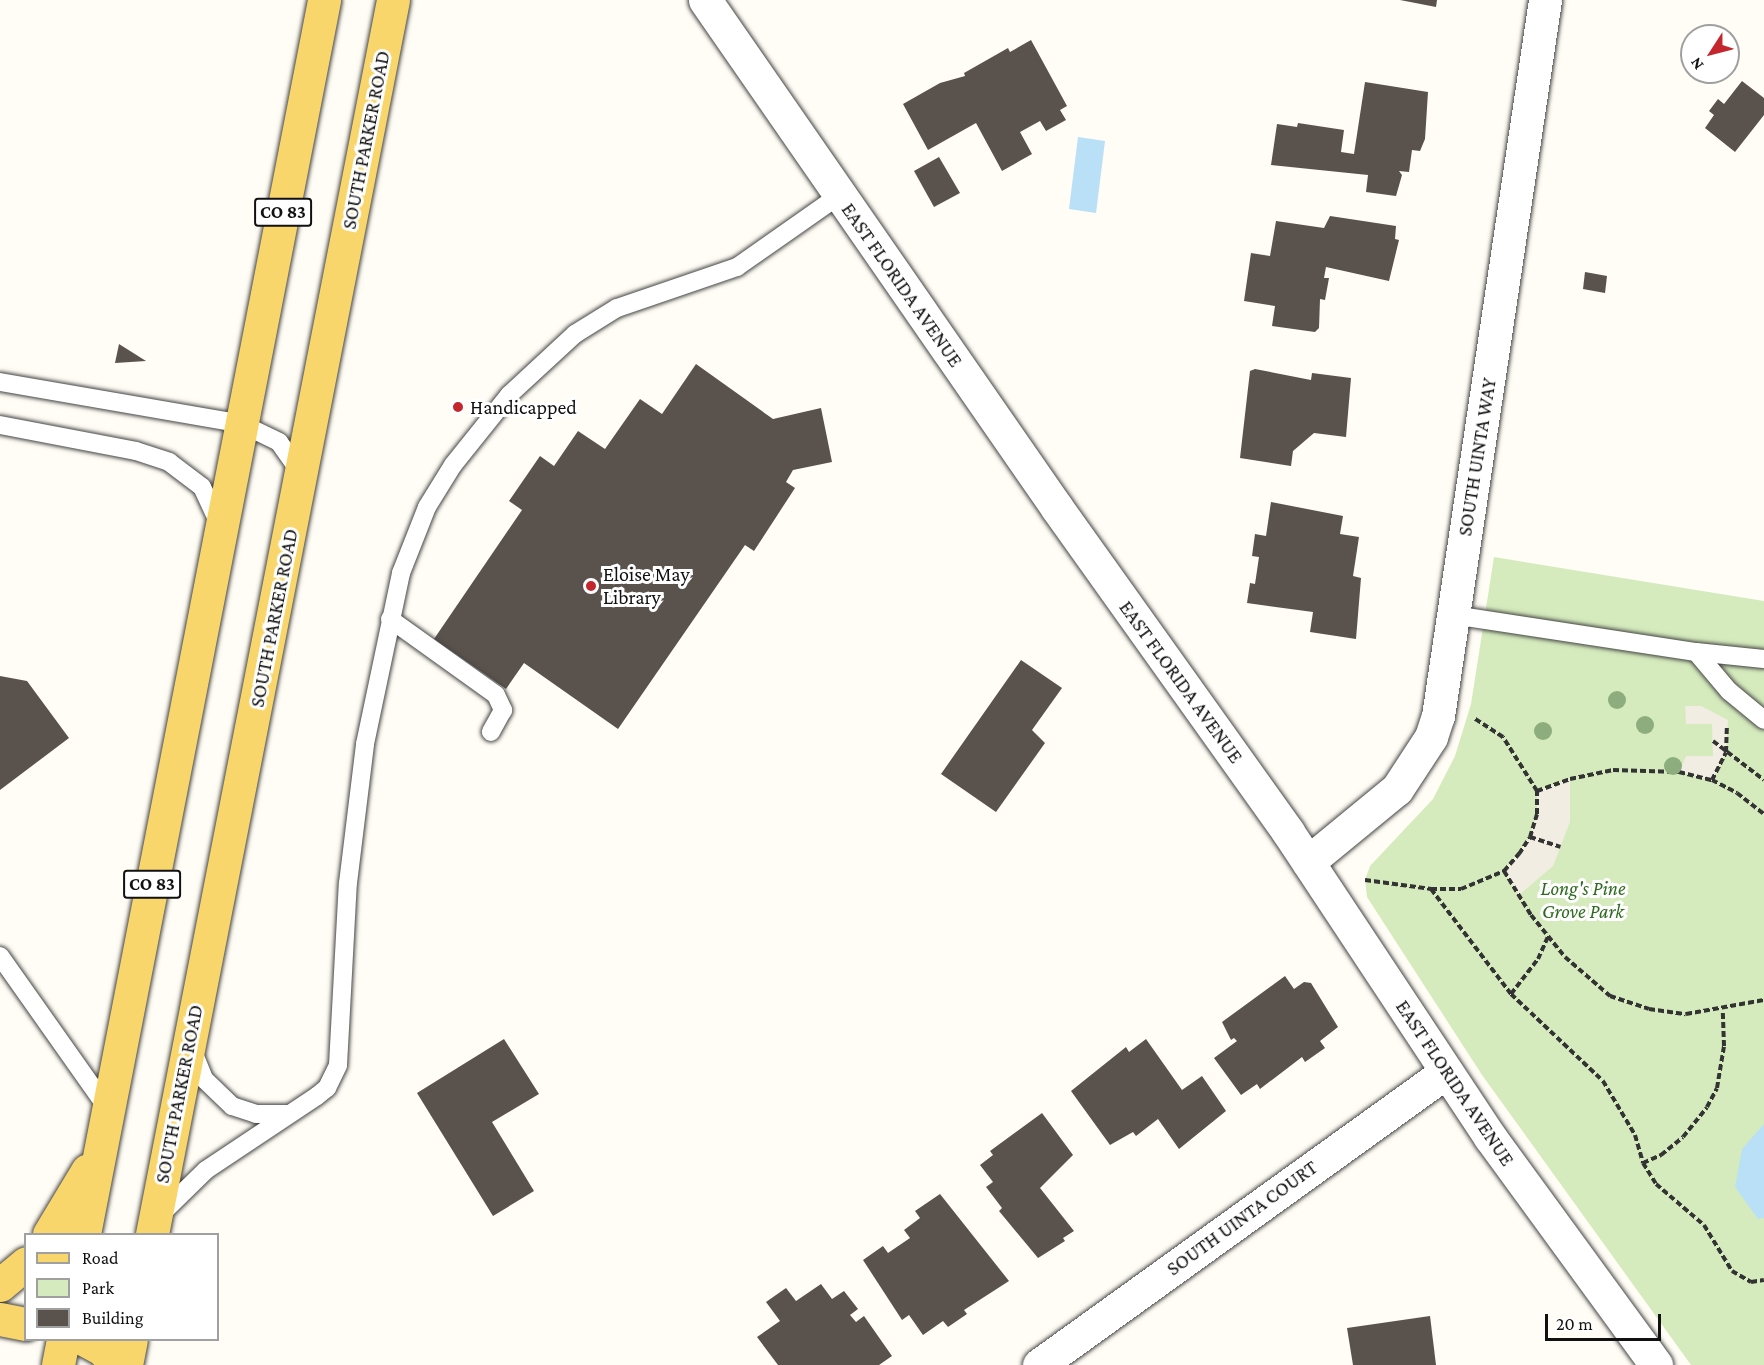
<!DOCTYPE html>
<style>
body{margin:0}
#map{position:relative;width:1764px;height:1365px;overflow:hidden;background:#fffdf5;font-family:"Crimson Pro",serif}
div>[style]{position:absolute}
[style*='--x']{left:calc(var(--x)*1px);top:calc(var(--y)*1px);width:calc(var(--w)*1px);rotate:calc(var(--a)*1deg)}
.green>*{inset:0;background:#d5ebbd}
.plaza>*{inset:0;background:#f1ede2}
.water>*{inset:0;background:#b9e0f7}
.building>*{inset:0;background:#5a524d}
.path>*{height:4px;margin-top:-2px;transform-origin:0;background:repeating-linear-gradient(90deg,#333 0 6px,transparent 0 9px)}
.roads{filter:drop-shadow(0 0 2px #444) drop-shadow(0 0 2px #444)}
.service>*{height:18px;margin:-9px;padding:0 9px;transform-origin:9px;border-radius:9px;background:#fff}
.minor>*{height:33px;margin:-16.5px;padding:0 16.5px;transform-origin:16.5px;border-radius:16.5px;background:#fff}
.tertiary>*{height:33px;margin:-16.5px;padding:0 16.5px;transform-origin:16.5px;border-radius:16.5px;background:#fff}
.primary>*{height:33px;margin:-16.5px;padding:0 16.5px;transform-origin:16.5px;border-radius:16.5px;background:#f9d66b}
.trees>*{width:18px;height:18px;margin:-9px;border-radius:50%;background:#8dad7f}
.dots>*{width:16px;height:16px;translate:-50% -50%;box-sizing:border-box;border:3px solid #fff;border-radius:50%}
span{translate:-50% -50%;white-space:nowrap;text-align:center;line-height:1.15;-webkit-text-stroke:6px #fff;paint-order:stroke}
.shield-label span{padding:2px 4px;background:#fff;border:2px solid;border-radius:4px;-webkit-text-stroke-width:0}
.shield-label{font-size:18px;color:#111;font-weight:700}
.street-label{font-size:20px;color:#111}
.poi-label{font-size:20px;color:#111}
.left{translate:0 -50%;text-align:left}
.park-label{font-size:20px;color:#2f6b1f;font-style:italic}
.legend{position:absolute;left:24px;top:1233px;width:195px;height:108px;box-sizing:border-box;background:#fff;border:2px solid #a0a0a0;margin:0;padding:8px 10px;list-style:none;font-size:18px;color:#111}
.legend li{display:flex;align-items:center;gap:12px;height:30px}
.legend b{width:30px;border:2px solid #a0a0a0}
.north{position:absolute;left:1680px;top:24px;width:60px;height:60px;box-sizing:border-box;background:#fff;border:2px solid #a0a0a0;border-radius:50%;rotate:234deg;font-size:16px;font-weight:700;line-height:24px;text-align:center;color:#111}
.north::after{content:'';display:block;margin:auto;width:21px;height:27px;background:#c4262e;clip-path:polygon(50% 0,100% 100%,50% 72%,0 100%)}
.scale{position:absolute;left:1545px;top:1314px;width:116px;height:27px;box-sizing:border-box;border:3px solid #111;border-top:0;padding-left:8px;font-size:18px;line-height:21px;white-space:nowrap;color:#111;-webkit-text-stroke:4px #fff;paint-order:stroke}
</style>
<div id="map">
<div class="green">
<div style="clip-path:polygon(1494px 557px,1764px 601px,1764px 1365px,1691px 1365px,1482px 1075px,1367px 897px,1365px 880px,1370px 866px,1433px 799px,1455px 756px,1471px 704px)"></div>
</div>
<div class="plaza">
<div style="clip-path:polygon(1685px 706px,1701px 706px,1728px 720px,1726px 752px,1712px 780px,1679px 772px,1686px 756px,1713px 756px,1712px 724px,1686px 724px)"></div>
<div style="clip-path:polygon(1570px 779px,1570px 822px,1553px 866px,1519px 895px,1504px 871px,1530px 837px,1537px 814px,1537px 791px)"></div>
</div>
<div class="water">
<div style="clip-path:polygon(1078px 137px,1105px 141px,1096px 213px,1069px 209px)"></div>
<div style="clip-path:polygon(1764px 1124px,1764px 1218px,1758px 1219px,1735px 1187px,1742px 1149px)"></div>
</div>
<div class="building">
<div style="clip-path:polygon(1400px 0,1437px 0,1436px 7px)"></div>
<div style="clip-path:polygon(1031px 40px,1067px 106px,1060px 110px,1066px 120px,1046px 131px,1040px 121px,1020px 132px,1032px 154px,1002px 171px,976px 123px,928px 150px,903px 104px,940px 83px,965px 76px,964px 73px,1008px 48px,1010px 52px)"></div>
<div style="clip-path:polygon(1742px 81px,1764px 98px,1764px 115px,1735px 152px,1705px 128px,1714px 115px,1709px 111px,1718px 99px,1724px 104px)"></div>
<div style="clip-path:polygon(1365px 82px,1428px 92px,1425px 139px,1420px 151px,1412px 150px,1409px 172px,1399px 171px,1402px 175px,1396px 196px,1366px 192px,1368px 175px,1271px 165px,1277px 124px,1297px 127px,1298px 123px,1344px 130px,1341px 152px,1354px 154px)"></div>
<div style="clip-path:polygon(939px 157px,960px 193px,934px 207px,914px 171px)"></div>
<div style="clip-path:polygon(1330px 216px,1396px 226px,1395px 239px,1399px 240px,1389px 281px,1326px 267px,1324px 278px,1329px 278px,1325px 300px,1320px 299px,1319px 328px,1315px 332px,1272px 326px,1275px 306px,1244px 301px,1251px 253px,1270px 256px,1276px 221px,1324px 228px)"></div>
<div style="clip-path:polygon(1585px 272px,1607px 276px,1605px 293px,1583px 289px)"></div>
<div style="clip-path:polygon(119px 344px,146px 361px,115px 363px)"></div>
<div style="clip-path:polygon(696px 364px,773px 419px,821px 408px,832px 462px,793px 470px,786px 482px,795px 488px,754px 551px,745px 545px,618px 729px,524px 663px,506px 689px,434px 639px,522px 510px,509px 501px,540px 456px,554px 466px,578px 431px,605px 449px,640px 399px,662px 414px)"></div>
<div style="clip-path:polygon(1255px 369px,1311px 380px,1312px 373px,1351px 378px,1346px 437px,1314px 433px,1293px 451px,1291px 466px,1240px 458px,1250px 371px)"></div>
<div style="clip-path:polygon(1271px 502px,1343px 516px,1340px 534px,1359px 537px,1353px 576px,1361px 578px,1356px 639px,1310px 632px,1313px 612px,1247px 603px,1250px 583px,1255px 584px,1259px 557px,1252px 556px,1255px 534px,1266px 536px)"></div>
<div style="clip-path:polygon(1021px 660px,1062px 688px,1032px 730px,1045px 743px,996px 812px,941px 774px)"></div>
<div style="clip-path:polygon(0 676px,27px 681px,69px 738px,0 790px)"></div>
<div style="clip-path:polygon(1285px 976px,1294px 989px,1304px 982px,1311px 983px,1338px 1027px,1320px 1041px,1325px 1048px,1305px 1062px,1302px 1057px,1260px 1089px,1257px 1084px,1241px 1095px,1214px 1058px,1237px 1041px,1234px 1038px,1231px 1040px,1222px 1022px)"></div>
<div style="clip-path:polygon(504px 1039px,539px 1094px,492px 1122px,534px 1191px,493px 1216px,417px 1093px)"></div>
<div style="clip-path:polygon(1146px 1039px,1182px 1090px,1202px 1076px,1226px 1111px,1179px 1149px,1158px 1119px,1136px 1136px,1133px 1132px,1110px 1145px,1071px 1091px,1126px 1047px,1129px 1052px)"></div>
<div style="clip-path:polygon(1042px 1113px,1073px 1155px,1040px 1188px,1074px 1231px,1063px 1238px,1065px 1241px,1038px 1258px,999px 1211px,1002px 1208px,986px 1187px,993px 1182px,980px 1165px,993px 1155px,990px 1151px)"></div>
<div style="clip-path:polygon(940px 1194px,1009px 1281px,964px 1310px,967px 1314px,948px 1327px,943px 1321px,923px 1335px,909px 1315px,902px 1320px,863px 1260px,883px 1246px,888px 1253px,910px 1238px,904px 1230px,920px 1218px,915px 1211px)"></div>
<div style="clip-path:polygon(821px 1284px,832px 1299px,844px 1291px,858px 1309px,850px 1315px,856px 1322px,864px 1316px,892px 1356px,879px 1365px,778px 1365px,757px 1337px,780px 1321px,766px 1302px,786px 1288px,796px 1301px)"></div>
<div style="clip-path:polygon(1430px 1316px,1436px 1365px,1353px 1365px,1347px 1328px)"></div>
</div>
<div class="path">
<div style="--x:1713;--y:741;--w:64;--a:37.4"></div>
<div style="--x:1712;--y:780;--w:31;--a:-63"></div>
<div style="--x:1726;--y:752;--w:24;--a:-88"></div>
<div style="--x:1537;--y:791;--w:35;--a:-20"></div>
<div style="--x:1570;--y:779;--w:44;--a:-11.8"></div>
<div style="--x:1613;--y:770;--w:66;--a:1.7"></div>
<div style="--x:1679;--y:772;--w:34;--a:14"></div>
<div style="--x:1712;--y:780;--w:28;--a:27"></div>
<div style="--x:1737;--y:793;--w:34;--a:38"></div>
<div style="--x:1530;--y:837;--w:32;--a:18"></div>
<div style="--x:1504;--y:871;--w:52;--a:58.5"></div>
<div style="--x:1531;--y:915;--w:54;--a:51"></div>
<div style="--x:1565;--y:957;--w:60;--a:40.9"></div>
<div style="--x:1610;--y:996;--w:41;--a:18.4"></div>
<div style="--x:1649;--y:1009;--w:37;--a:8"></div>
<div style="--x:1686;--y:1014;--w:79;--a:-10.2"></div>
<div style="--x:1365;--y:880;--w:67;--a:7.8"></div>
<div style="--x:1431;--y:889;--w:30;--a:0"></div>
<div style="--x:1461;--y:889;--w:47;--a:-22.7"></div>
<div style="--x:1504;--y:871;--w:23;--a:-49"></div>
<div style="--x:1519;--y:854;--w:20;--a:-57"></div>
<div style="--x:1530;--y:837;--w:24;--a:-73"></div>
<div style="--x:1537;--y:814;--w:23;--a:-90"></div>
<div style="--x:1537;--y:791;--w:64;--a:-122.2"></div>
<div style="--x:1503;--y:737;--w:35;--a:-147"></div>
<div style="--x:1431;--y:889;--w:132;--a:52.7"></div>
<div style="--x:1511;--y:994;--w:127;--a:43.4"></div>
<div style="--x:1603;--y:1081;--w:63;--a:59.3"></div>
<div style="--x:1635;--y:1135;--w:29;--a:74"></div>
<div style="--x:1643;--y:1163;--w:25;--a:58"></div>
<div style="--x:1656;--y:1184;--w:63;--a:40.5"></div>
<div style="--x:1704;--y:1225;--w:54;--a:58.7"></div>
<div style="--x:1732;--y:1271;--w:22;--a:30"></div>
<div style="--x:1751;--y:1282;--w:13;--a:-9"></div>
<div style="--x:1511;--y:994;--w:44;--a:-52.4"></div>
<div style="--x:1538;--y:959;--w:24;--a:-66"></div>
<div style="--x:1643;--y:1163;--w:20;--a:-24"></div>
<div style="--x:1661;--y:1155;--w:28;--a:-39"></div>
<div style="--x:1683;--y:1137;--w:38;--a:-51"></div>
<div style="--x:1707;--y:1107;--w:21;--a:-62"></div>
<div style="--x:1717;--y:1088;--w:43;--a:-80.5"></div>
<div style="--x:1724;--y:1046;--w:36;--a:-92"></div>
</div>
<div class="roads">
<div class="service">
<div style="--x:0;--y:382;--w:246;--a:9.8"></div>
<div style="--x:242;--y:424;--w:41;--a:25.9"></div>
<div style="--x:279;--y:442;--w:38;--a:55"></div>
<div style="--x:0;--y:425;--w:138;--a:10.8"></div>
<div style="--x:136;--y:451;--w:35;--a:18"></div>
<div style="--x:169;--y:462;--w:41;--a:37.1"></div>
<div style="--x:202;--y:487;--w:38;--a:65"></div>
<div style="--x:1453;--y:615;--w:246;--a:8.7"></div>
<div style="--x:1696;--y:652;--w:68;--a:5.9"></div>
<div style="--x:390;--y:619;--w:130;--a:35.6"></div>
<div style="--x:496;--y:695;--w:17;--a:65"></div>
<div style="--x:503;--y:710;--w:25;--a:119"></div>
<div style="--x:1696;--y:652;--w:51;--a:49.8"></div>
<div style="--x:1729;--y:691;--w:45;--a:39.6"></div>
<div style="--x:0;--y:956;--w:187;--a:54.8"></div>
<div style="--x:192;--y:1049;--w:32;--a:68"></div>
<div style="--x:204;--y:1079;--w:39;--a:44"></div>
<div style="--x:232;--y:1106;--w:25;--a:18"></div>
<div style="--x:256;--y:1114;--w:31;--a:0"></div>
<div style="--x:160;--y:1215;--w:64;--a:-44.4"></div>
<div style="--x:206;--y:1170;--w:133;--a:-33.7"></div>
<div style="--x:317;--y:1096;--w:13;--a:-39"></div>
<div style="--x:327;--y:1088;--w:25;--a:-64"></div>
<div style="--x:338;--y:1065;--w:182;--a:-86.9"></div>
<div style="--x:348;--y:883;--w:140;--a:-83"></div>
<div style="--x:365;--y:744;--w:175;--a:-78.1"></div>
<div style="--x:401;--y:573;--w:71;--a:-68.5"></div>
<div style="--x:427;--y:507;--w:49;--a:-58.2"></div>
<div style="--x:453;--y:465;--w:90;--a:-51.3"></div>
<div style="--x:509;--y:395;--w:90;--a:-42.7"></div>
<div style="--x:575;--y:334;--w:49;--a:-31.8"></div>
<div style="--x:617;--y:308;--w:127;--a:-18.9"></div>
<div style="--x:737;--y:267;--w:126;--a:-35"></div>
</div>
<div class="minor">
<div style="--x:1308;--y:862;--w:115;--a:-39.4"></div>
<div style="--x:1397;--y:789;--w:62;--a:-56.8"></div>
<div style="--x:1431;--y:737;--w:22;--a:-72"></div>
<div style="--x:1438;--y:716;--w:724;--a:-81.5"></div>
<div style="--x:1039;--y:1365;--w:501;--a:-35.75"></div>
</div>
<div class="tertiary">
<div style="--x:705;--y:0;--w:618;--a:55.28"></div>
<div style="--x:1057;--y:508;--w:398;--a:54.5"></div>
<div style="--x:1288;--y:832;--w:366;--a:56.5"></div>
<div style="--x:1490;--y:1137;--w:282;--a:53.9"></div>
</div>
<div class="primary">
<div style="--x:49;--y:1234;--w:74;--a:-58.9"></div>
<div style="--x:84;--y:1234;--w:1257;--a:-78.99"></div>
<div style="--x:152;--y:1234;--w:1257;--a:-78.95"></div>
<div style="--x:0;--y:1285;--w:34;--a:-40"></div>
<div style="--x:0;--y:1319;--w:26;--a:11"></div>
<div style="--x:85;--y:1340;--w:19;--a:28"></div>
<div style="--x:102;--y:1349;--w:21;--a:49"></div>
<div style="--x:58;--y:1365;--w:25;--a:-79"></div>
<div style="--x:126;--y:1365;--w:25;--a:-79"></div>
</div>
</div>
<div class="trees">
<div style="left:1617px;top:700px"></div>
<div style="left:1645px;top:725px"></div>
<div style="left:1543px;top:731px"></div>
<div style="left:1673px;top:766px"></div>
</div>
<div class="dots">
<div style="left:458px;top:407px;background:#c4262e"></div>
<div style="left:591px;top:586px;background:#c4262e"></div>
</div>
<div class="shield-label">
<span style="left:283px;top:212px">CO 83</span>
<span style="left:152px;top:884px">CO 83</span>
</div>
<div class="street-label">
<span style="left:366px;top:140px;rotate:-79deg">SOUTH PARKER ROAD</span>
<span style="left:902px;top:285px;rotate:55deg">EAST FLORIDA AVENUE</span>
<span style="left:1477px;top:457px;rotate:-81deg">SOUTH UINTA WAY</span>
<span style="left:274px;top:618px;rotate:-79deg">SOUTH PARKER ROAD</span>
<span style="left:1181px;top:682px;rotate:54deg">EAST FLORIDA AVENUE</span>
<span style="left:1455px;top:1083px;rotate:56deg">EAST FLORIDA AVENUE</span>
<span style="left:179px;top:1094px;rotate:-79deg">SOUTH PARKER ROAD</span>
<span style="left:1242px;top:1218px;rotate:-36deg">SOUTH UINTA COURT</span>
</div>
<div class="poi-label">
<span class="left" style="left:470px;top:407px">Handicapped</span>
<span class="left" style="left:603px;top:586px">Eloise May<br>Library</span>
</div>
<div class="park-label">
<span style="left:1583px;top:900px">Long's Pine<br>Grove Park</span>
</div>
<ul class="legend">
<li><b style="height:8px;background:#f9d66b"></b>Road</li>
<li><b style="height:16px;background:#d5ebbd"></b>Park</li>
<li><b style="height:16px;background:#5a524d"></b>Building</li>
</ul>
<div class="north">N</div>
<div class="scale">20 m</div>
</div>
